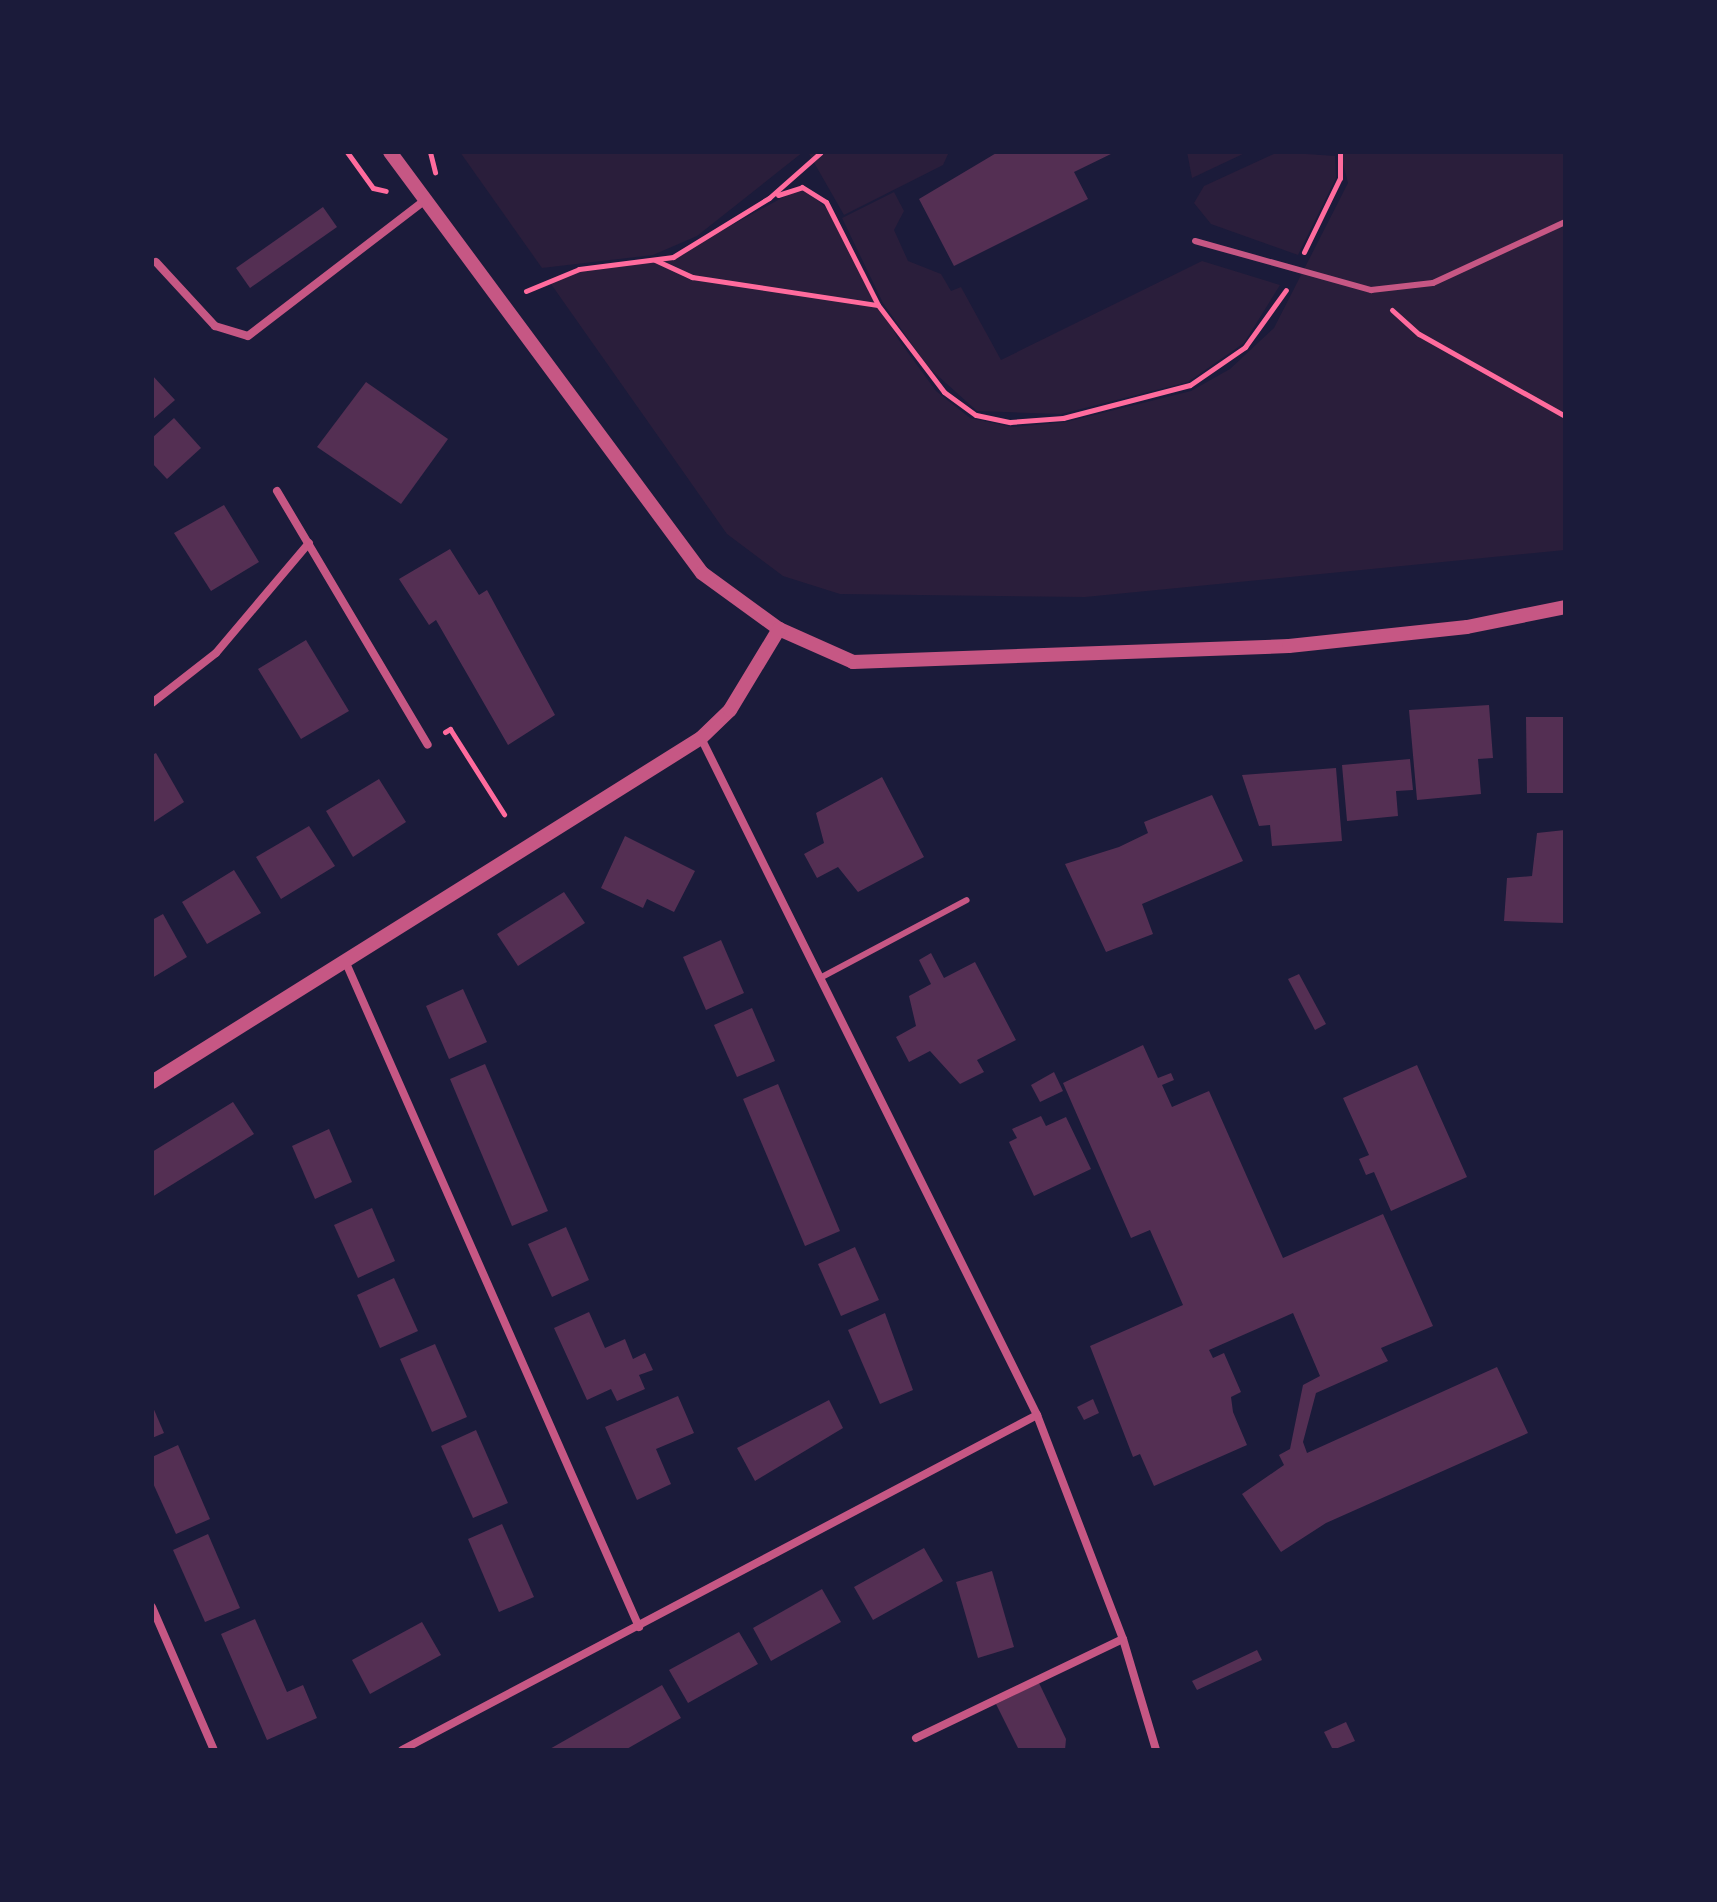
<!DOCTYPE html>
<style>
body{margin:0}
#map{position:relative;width:1717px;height:1902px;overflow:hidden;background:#1b1b3a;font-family:Signika,sans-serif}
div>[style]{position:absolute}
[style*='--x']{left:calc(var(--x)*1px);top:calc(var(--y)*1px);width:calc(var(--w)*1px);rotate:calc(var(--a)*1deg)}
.green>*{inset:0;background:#2a1e3b}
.building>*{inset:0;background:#542f53}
.path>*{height:5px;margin:-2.5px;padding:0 2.5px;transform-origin:2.5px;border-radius:2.5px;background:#ff6b9d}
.service>*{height:6px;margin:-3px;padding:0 3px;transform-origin:3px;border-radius:3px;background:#c65784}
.minor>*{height:8px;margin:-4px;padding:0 4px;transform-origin:4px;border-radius:4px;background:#c65784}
.tertiary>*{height:14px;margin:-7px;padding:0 7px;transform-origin:7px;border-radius:7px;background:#c65784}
span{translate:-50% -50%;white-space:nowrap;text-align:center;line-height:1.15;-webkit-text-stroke:8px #1b1b3a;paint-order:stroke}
.frame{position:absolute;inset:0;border:154px solid #1b1b3a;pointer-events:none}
</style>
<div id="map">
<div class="green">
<div style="clip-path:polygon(460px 152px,803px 152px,697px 236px,653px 255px,542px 268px)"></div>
<div style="clip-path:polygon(808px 152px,949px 152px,943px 165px,844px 215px)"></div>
<div style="clip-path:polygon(1187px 152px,1247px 152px,1192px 178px)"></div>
<div style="clip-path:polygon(1278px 152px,1335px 156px,1336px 178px,1298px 255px,1211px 224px,1194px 203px,1204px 186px)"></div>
<div style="clip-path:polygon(1340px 152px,1565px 152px,1565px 550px,1085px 597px,840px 594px,783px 576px,727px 534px,551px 284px,579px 269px,673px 257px,802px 187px,837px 217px,898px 339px,936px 391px,970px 418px,1012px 427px,1066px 422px,1191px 391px,1230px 369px,1274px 328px,1348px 183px)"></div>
<div style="clip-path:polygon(894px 192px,904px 211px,894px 230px,908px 261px,941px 274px,951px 291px,961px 287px,1001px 360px,1202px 261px,1280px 285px,1244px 343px,1188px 382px,1061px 414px,977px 411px,927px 366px,883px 303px,842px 218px)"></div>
</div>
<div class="building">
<div style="clip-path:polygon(998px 152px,1115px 152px,1074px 172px,1088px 199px,954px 266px,919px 199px)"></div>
<div style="clip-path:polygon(323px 207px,337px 227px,250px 288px,236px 268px)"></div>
<div style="clip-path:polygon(152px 375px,175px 400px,152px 420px)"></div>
<div style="clip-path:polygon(366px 382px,448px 439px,401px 504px,317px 447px)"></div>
<div style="clip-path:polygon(174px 418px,201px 448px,167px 479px,152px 463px,152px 438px)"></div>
<div style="clip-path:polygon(224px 505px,259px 562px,211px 591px,174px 533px)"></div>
<div style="clip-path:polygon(450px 549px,479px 595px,487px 590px,555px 715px,508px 745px,436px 620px,429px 625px,399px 579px)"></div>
<div style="clip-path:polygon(306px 640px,349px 711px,301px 739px,258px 669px)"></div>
<div style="clip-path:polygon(1489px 705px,1493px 758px,1478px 759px,1481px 794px,1417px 800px,1409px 710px)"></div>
<div style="clip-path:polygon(1526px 717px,1565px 717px,1565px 793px,1527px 793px)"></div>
<div style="clip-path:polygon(156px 753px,184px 802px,152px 823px,152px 755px)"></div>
<div style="clip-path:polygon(1410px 759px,1413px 790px,1396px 791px,1398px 816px,1347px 821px,1342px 765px)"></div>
<div style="clip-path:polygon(1336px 768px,1342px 841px,1272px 846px,1270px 825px,1259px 826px,1242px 775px)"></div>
<div style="clip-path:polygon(882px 777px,924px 857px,858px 892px,838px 867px,817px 878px,804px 854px,824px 843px,816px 813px)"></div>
<div style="clip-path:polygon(379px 779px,406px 822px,353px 857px,326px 811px)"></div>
<div style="clip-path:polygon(1212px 795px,1243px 861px,1142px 904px,1153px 934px,1106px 952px,1065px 864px,1119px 847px,1148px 833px,1144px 822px)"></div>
<div style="clip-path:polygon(309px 826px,335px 866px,281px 899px,256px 857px)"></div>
<div style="clip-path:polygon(1565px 830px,1565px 923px,1504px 921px,1507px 878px,1532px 876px,1537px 833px)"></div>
<div style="clip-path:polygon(625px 836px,695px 871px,674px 912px,647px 899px,643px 908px,601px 888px)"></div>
<div style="clip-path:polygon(234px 870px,261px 913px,207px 944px,182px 902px)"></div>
<div style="clip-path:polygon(564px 892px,585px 923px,518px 966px,497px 934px)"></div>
<div style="clip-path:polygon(163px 914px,187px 957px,152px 978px,152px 920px)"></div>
<div style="clip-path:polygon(721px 940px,744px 993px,706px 1010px,683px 957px)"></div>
<div style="clip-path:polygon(931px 953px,944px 978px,975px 962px,1016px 1040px,977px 1060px,984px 1072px,960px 1084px,930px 1051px,909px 1062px,896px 1037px,916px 1026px,909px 996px,931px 984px,919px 960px)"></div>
<div style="clip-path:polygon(1299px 974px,1326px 1024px,1315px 1030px,1288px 979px)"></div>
<div style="clip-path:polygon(463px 989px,487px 1042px,449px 1059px,426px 1006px)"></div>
<div style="clip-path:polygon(752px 1008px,775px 1061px,737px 1077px,714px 1025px)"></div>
<div style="clip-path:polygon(1143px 1045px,1158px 1078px,1171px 1073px,1174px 1080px,1162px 1085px,1172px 1107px,1209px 1091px,1283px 1258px,1383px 1214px,1433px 1326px,1381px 1348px,1388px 1361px,1316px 1393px,1303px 1442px,1307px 1453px,1497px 1367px,1528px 1433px,1326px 1523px,1281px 1552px,1242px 1494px,1284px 1465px,1279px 1455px,1290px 1449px,1303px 1385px,1320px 1376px,1293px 1313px,1209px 1350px,1213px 1358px,1224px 1353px,1241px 1392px,1231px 1397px,1233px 1412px,1247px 1445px,1154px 1486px,1140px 1454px,1133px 1457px,1090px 1346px,1183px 1305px,1150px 1230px,1131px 1238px,1063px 1083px)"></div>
<div style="clip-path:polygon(485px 1064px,548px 1211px,512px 1226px,450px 1079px)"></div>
<div style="clip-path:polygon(1417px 1065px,1467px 1177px,1391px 1211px,1374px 1172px,1366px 1175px,1359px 1159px,1369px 1155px,1343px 1098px)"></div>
<div style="clip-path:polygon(1054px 1072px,1063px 1091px,1040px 1102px,1031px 1085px)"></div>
<div style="clip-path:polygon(778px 1084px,840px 1231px,805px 1246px,743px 1099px)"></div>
<div style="clip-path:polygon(233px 1102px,254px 1134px,152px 1197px,152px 1152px)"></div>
<div style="clip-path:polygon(1041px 1116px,1046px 1126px,1066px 1117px,1091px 1169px,1034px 1196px,1009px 1142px,1017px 1138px,1012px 1129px)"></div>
<div style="clip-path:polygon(329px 1129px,352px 1182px,315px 1199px,292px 1146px)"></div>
<div style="clip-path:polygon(372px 1208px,395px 1261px,358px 1278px,334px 1225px)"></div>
<div style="clip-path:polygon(566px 1227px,589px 1280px,552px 1297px,528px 1244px)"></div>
<div style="clip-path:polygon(855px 1247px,879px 1300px,841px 1316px,818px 1264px)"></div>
<div style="clip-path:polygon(394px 1278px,418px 1331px,380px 1348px,357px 1295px)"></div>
<div style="clip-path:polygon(589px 1312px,605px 1348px,625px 1339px,633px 1359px,645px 1353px,653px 1370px,639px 1375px,645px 1389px,617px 1401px,611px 1389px,587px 1400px,554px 1328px)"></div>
<div style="clip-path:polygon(885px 1313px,913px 1390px,880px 1404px,848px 1330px)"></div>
<div style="clip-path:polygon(435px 1344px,467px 1417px,432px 1432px,400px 1359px)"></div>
<div style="clip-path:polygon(678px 1396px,694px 1433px,656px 1449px,671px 1484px,637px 1500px,605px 1427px)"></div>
<div style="clip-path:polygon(1093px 1399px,1099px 1413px,1084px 1420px,1077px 1407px)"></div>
<div style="clip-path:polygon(829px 1400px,843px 1428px,755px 1481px,737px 1448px)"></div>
<div style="clip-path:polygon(152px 1405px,164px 1433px,152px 1438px)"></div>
<div style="clip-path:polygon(476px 1430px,508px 1503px,473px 1518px,441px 1446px)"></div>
<div style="clip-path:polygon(178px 1445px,210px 1519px,176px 1534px,152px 1481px,152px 1457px)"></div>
<div style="clip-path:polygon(502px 1524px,534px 1597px,499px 1612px,468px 1539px)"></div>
<div style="clip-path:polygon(208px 1534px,240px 1608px,205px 1622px,173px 1550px)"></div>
<div style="clip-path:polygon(924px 1548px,943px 1581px,873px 1620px,854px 1587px)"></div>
<div style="clip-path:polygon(992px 1571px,1014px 1647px,978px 1658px,956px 1582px)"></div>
<div style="clip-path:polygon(822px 1589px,841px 1622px,771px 1661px,753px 1628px)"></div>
<div style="clip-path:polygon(255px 1619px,287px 1692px,303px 1685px,317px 1718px,267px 1740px,221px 1634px)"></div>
<div style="clip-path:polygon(422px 1622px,441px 1655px,370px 1694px,352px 1660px)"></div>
<div style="clip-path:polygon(739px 1632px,758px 1664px,688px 1703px,669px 1670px)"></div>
<div style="clip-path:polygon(1257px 1650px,1262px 1660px,1197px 1690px,1192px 1681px)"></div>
<div style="clip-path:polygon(1039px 1683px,1066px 1739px,1065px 1750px,1019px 1750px,996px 1704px)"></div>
<div style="clip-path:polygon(662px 1685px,681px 1718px,625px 1750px,548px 1750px)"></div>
<div style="clip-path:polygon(1346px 1722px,1355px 1741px,1333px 1750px,1324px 1732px)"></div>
</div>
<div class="path">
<div style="--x:347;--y:152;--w:44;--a:54.2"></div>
<div style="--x:373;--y:188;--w:13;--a:13"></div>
<div style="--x:430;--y:152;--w:21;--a:76"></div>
<div style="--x:778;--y:195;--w:25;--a:-18"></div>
<div style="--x:802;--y:187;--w:28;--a:32"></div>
<div style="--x:826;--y:202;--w:115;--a:63.2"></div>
<div style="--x:1304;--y:252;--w:82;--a:-64.1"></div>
<div style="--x:1340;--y:178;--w:26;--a:-90"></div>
<div style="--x:655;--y:260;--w:41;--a:24.7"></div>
<div style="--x:692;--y:277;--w:188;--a:8.6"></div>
<div style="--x:878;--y:305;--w:109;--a:52.8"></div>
<div style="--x:944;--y:392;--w:39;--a:36"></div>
<div style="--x:976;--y:415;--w:35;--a:12"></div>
<div style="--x:1010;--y:422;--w:53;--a:-4.3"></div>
<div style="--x:1063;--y:418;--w:131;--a:-14.6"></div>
<div style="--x:1190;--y:385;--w:67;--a:-34.6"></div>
<div style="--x:1245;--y:347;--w:70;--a:-54.3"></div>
<div style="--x:526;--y:291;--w:57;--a:-22.5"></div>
<div style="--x:579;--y:269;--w:95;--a:-7.3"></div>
<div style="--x:673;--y:257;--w:113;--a:-31.6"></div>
<div style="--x:769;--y:198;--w:69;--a:-41.5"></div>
<div style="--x:1392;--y:310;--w:36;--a:42"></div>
<div style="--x:1419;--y:334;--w:167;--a:29.3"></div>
<div style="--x:445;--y:732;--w:6;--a:-31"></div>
<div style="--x:450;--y:729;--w:101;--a:57.6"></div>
</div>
<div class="service">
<div style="--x:1195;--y:241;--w:183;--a:15.6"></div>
<div style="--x:1371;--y:290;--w:62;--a:-6.4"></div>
<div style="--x:1433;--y:283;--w:145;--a:-24.8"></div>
<div style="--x:820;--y:978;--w:166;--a:-28"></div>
</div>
<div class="minor">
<div style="--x:156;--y:262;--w:87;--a:47.3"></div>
<div style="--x:215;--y:326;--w:34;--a:17"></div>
<div style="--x:248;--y:336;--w:223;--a:-37.5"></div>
<div style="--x:277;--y:491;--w:295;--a:59.3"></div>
<div style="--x:152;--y:703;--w:81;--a:-38"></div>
<div style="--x:216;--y:653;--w:144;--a:-49.8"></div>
<div style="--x:701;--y:738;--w:756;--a:63.6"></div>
<div style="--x:1037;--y:1415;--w:240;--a:69"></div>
<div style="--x:1123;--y:1639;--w:116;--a:73.4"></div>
<div style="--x:346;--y:963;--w:726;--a:66.19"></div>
<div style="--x:152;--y:1607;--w:156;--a:66.6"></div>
<div style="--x:916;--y:1738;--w:229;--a:-25.6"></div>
<div style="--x:402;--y:1750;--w:718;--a:-27.81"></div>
</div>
<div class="tertiary">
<div style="--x:390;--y:152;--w:524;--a:53.46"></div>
<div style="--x:702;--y:573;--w:95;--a:36"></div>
<div style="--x:779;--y:629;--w:81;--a:24"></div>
<div style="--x:853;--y:662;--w:436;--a:-2.1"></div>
<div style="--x:1289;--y:646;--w:179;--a:-6.1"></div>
<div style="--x:1467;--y:627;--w:100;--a:-11.5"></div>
<div style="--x:152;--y:1082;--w:648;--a:-32.07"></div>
<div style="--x:701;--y:738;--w:40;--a:-44"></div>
<div style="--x:730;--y:710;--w:95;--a:-58.8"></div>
</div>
<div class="frame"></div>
</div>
